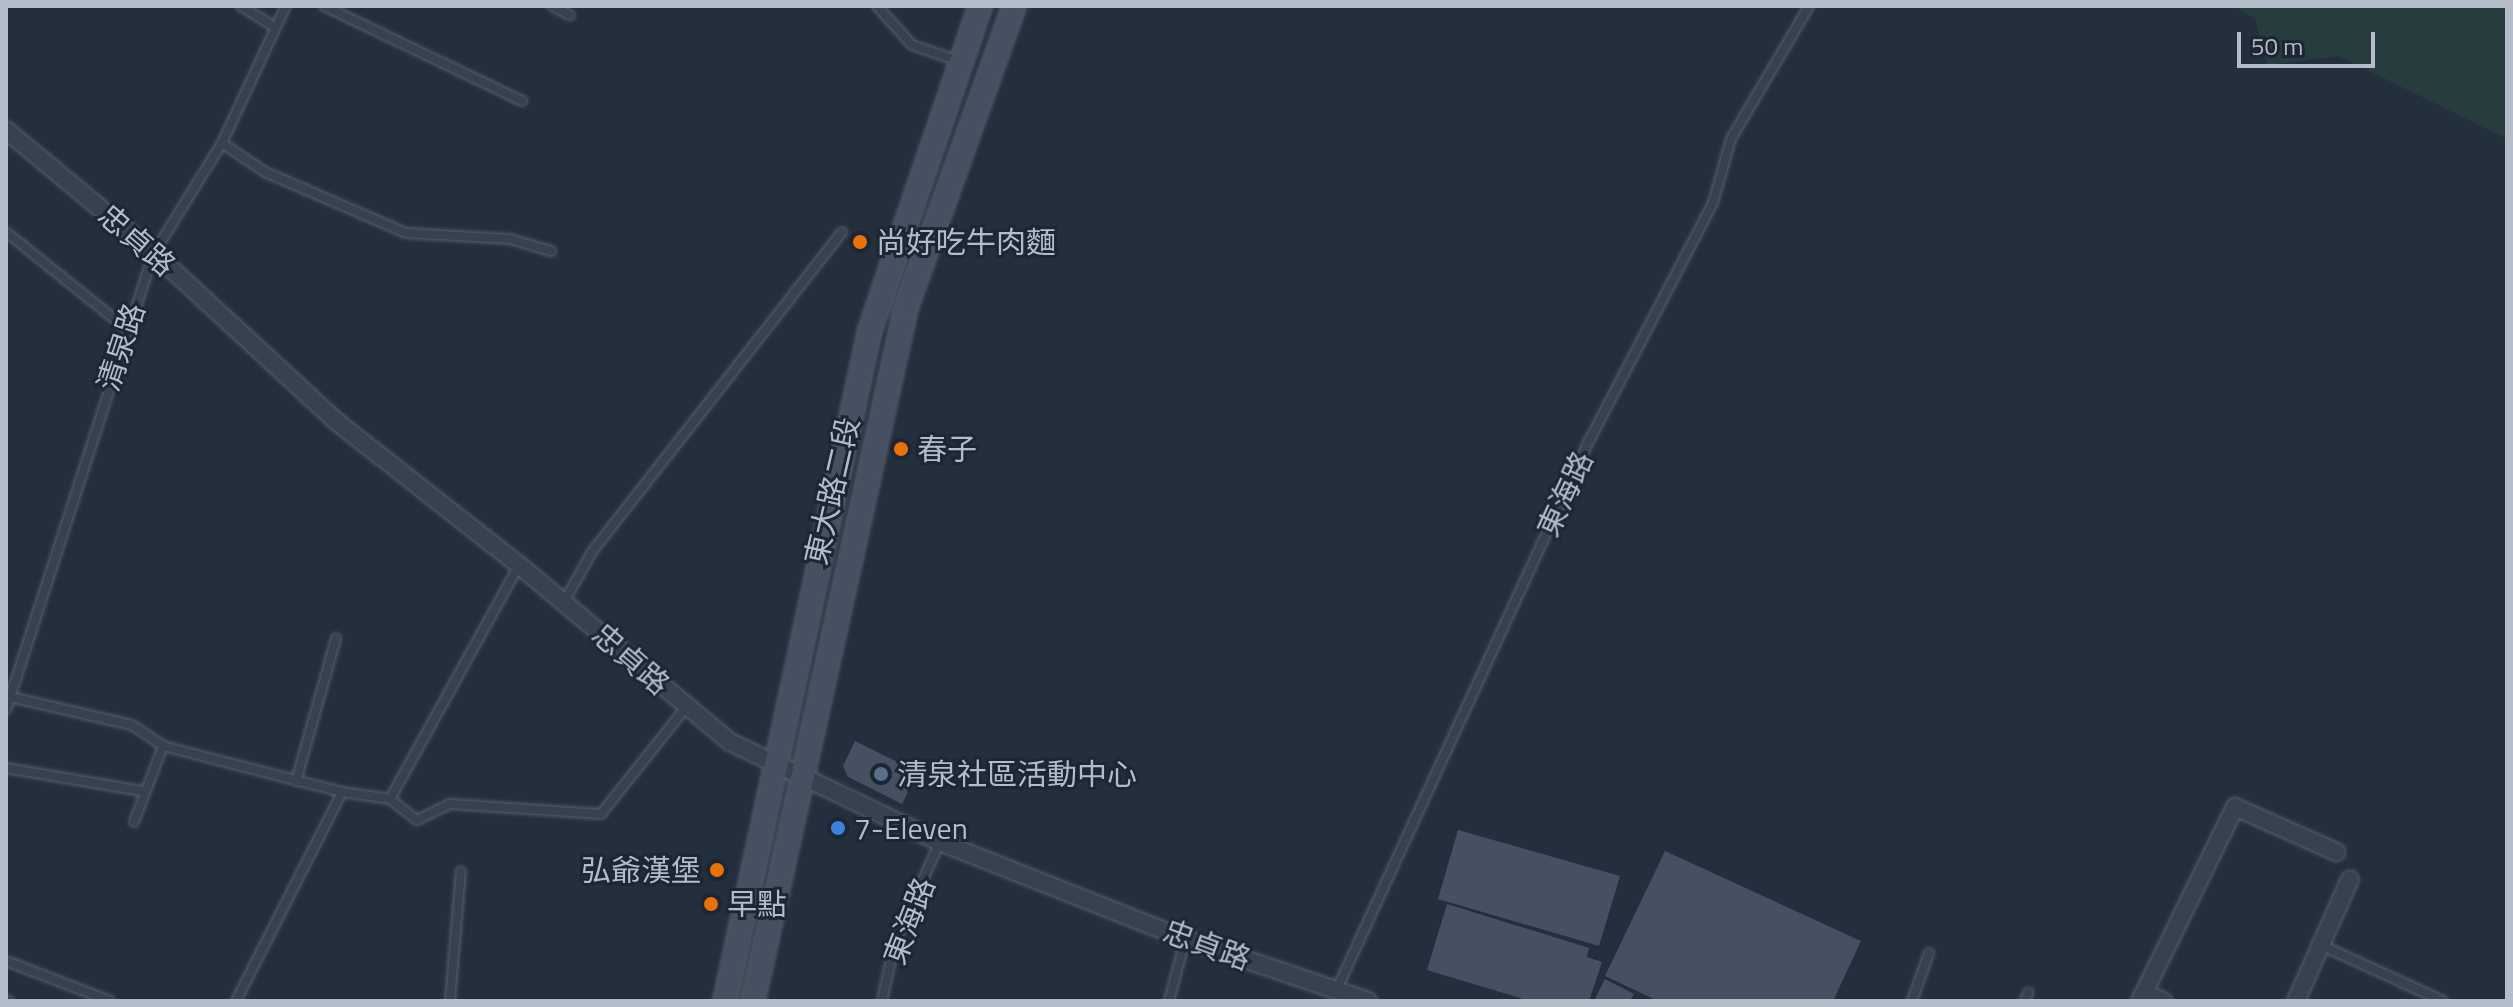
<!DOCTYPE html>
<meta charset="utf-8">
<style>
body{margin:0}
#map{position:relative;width:2513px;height:1007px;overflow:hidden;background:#242f3e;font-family:"Titillium Web","Noto Sans TC",sans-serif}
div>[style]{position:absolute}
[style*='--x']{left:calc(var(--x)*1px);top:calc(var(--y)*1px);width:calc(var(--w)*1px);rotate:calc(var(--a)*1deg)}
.green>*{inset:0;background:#263c3f}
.building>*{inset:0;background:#455162}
.roads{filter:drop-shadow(0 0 2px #565f6c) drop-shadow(0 0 2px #565f6c)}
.lane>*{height:8px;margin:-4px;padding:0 4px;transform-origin:4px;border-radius:4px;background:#38414e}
.street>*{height:16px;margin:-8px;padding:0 8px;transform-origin:8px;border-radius:8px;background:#38414e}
.secondary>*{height:22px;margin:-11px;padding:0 11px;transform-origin:11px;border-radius:11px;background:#465061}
.dots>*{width:22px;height:22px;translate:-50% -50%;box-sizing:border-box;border:4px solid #1d2633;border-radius:50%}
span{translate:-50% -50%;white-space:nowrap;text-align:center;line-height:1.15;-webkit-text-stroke:6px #1d2633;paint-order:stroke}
.street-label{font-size:30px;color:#b4bcc9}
.poi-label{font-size:30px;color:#b4bcc9}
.left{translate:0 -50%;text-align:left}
.right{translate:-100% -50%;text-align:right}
.frame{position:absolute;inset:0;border:8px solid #b4bcc9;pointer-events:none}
.scale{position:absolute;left:2237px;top:32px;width:138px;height:36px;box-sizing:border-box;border:4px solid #b4bcc9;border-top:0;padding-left:10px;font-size:24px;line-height:28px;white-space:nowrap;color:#b4bcc9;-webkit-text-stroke:6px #1d2633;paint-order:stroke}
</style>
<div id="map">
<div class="green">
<div style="clip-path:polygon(2234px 6px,2507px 6px,2507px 139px,2339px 56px,2267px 65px,2255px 19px)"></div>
</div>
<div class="building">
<div style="clip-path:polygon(855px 741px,918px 772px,902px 804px,848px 777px,843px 766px)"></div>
<div style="clip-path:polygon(1458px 830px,1620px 876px,1599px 946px,1438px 899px)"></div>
<div style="clip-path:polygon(1665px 851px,1861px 941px,1833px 1001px,1658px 1001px,1605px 976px)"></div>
<div style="clip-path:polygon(1447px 904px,1589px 948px,1587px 957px,1602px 962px,1589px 1001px,1530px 1001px,1427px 970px)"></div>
<div style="clip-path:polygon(1605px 979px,1634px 994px,1630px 1001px,1594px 1001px)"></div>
</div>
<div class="roads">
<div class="lane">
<div style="--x:241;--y:6;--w:38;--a:32"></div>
<div style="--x:324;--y:6;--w:220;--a:25.6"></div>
<div style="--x:552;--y:6;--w:20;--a:27"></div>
<div style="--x:877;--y:6;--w:52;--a:48.1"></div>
<div style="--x:912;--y:45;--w:50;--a:18.8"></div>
<div style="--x:222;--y:143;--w:52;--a:34"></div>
<div style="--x:265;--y:172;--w:154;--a:23.4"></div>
<div style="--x:406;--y:233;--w:104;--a:3.3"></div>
<div style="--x:510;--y:239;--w:43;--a:16.3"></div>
<div style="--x:6;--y:232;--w:154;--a:38.7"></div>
<div style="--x:564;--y:602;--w:57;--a:-60.8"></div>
<div style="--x:592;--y:552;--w:406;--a:-52"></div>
<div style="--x:6;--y:696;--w:129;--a:13"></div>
<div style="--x:132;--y:725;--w:37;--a:34"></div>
<div style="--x:163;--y:746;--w:185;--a:14.4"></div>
<div style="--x:342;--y:792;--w:49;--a:8.3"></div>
<div style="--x:390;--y:799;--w:34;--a:38"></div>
<div style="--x:417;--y:820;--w:37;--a:-26"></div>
<div style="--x:450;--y:804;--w:151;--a:3.8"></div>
<div style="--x:601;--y:814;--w:137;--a:-51.5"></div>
<div style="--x:6;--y:710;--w:480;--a:-72.1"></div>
<div style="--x:154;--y:253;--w:129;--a:-58.3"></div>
<div style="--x:222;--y:143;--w:151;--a:-65"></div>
<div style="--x:6;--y:768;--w:138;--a:9.6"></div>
<div style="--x:296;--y:781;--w:148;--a:-74.3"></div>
<div style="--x:390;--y:799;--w:267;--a:-61.1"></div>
<div style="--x:134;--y:822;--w:81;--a:-69.1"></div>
<div style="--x:2321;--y:945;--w:134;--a:24.7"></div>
<div style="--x:6;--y:961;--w:111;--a:21"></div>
<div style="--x:1336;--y:991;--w:605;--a:-65.3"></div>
<div style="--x:1589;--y:441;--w:268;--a:-62.5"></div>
<div style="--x:1713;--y:203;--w:66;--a:-74.3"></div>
<div style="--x:1731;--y:139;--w:154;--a:-59.6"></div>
<div style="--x:6;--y:1000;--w:3;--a:18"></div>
<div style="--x:236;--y:1001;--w:234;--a:-63.1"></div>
<div style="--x:450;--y:1001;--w:130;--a:-85.2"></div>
<div style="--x:882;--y:1001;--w:60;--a:-77.6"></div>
<div style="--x:895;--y:942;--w:110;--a:-65.8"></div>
<div style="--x:1169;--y:1001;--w:63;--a:-75.3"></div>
<div style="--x:1912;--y:1001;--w:51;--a:-70.5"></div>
<div style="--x:2025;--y:1001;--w:9;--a:-69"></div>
</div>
<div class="street">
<div style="--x:6;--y:130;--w:192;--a:39.7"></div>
<div style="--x:154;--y:253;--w:249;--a:42.7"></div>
<div style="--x:337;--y:422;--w:231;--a:38.2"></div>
<div style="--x:519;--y:565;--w:275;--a:40"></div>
<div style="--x:730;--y:742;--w:233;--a:25.5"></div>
<div style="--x:940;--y:842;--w:264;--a:21.6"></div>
<div style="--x:1185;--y:939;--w:193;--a:18.7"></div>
<div style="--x:2144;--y:993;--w:21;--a:23"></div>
<div style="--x:2140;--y:1001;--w:216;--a:-63.9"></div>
<div style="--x:2235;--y:807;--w:111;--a:24"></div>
<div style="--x:2296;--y:1001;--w:133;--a:-66.1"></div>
</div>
<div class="secondary">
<div style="--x:725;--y:1001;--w:686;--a:-77.81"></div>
<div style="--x:870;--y:330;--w:342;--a:-71.2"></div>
<div style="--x:753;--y:1001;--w:710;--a:-77.55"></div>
<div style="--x:906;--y:308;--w:321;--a:-70.3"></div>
</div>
</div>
<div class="dots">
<div style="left:860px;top:242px;background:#e8710a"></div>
<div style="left:901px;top:449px;background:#e8710a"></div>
<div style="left:881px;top:774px;background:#5c6f8a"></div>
<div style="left:838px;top:828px;background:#3f7fe0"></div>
<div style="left:717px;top:870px;background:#e8710a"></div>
<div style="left:711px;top:904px;background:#e8710a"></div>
</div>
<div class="street-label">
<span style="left:137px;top:240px;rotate:41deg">忠貞路</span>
<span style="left:121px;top:347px;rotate:-72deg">清泉路</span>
<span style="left:832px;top:491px;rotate:-77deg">東大路二段</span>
<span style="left:1565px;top:494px;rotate:-65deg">東海路</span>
<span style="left:631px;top:659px;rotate:41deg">忠貞路</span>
<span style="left:909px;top:921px;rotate:-69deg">東海路</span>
<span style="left:1207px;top:945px;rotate:20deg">忠貞路</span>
</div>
<div class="poi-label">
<span class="left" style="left:876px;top:242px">尚好吃牛肉麵</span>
<span class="left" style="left:917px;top:449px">春子</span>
<span class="left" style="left:897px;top:774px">清泉社區活動中心</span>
<span class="left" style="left:854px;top:828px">7-Eleven</span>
<span class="right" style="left:701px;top:870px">弘爺漢堡</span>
<span class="left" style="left:727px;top:904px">早點</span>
</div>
<div class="frame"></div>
<div class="scale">50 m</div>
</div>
